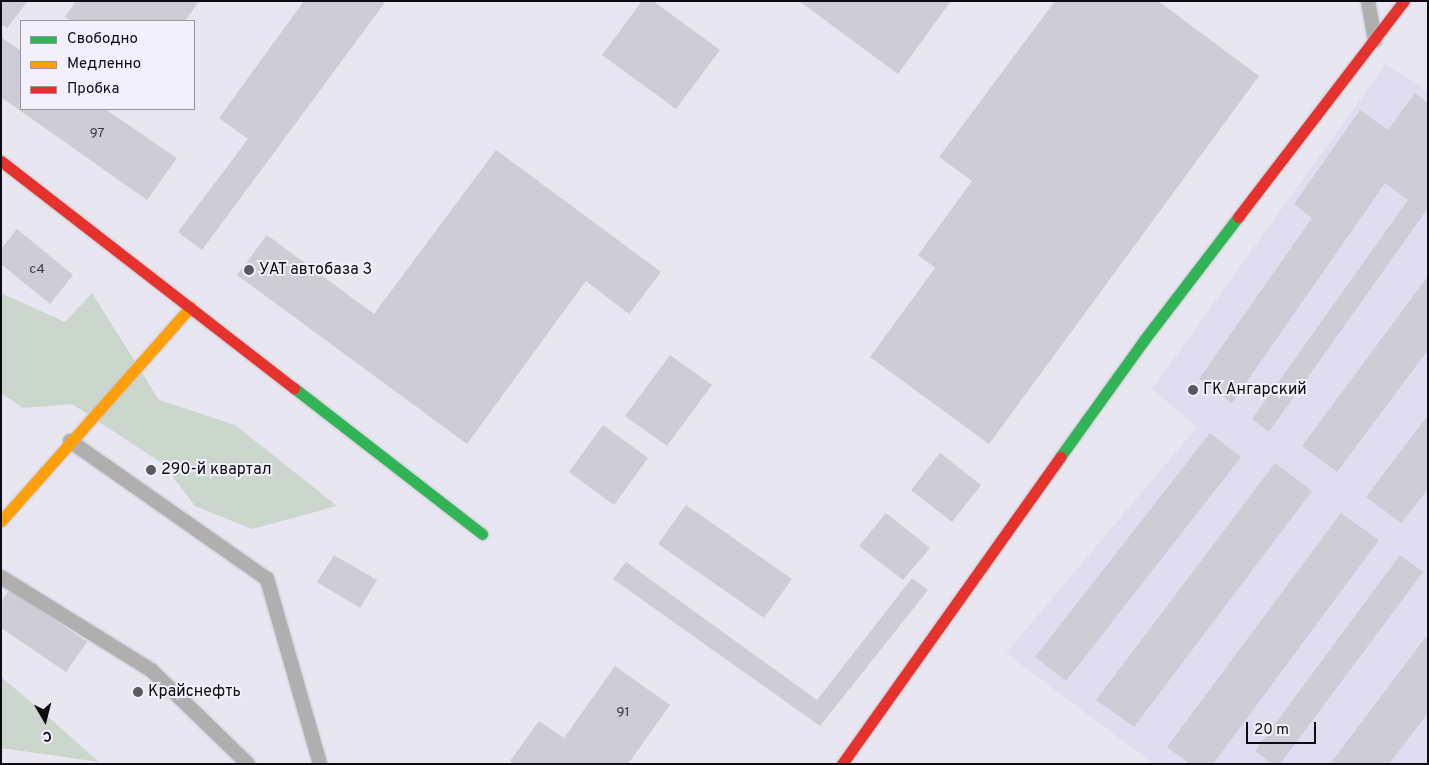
<!DOCTYPE html>
<meta charset="utf-8">
<style>
body{margin:0}
#map{position:relative;width:1429px;height:765px;overflow:hidden;background:#e8e6f1;font-family:Overpass,sans-serif}
div>[style]{position:absolute}
[style*='--x']{left:calc(var(--x)*1px);top:calc(var(--y)*1px);width:calc(var(--w)*1px);rotate:calc(var(--a)*1deg)}
.built>*{inset:0;background:#e1ddf0}
.green>*{inset:0;background:#cbd7cc}
.building>*{inset:0;background:#ceccd4}
.roads{filter:drop-shadow(0 0 1px #c6c4cc) drop-shadow(0 0 1px #c6c4cc)}
.lane>*{height:14px;margin:-7px;padding:0 7px;transform-origin:7px;border-radius:7px;background:#b1aeb0}
.fast>*{height:11px;margin:-5.5px;padding:0 5.5px;transform-origin:5.5px;border-radius:5.5px;background:#30b455}
.slow>*{height:11px;margin:-5.5px;padding:0 5.5px;transform-origin:5.5px;border-radius:5.5px;background:#ff9f0a}
.jam>*{height:11px;margin:-5.5px;padding:0 5.5px;transform-origin:5.5px;border-radius:5.5px;background:#e5322d}
.dots>*{width:14px;height:14px;translate:-50% -50%;box-sizing:border-box;border:2px solid #f2f0fc;border-radius:50%}
span{translate:-50% -50%;white-space:nowrap;text-align:center;line-height:1.15;-webkit-text-stroke:4px #f2f0fc;paint-order:stroke}
.number-label{font-size:14px;color:#3e3c42}
.number-label span{-webkit-text-stroke-width:0}
.poi-label{font-size:16px;color:#0e0c12}
.left{translate:0 -50%;text-align:left}
.frame{position:absolute;inset:0;border:2px solid #0e0c12;pointer-events:none}
.legend{position:absolute;left:20px;top:20px;width:175px;height:90px;box-sizing:border-box;background:#f2f0fc;border:1px solid #97959e;margin:0;padding:6px 9px;list-style:none;font-size:15px;color:#0e0c12}
.legend li{display:flex;align-items:center;gap:10px;height:25px}
.legend b{width:25px;border:1px solid #97959e}
.north{position:absolute;left:20px;top:695px;width:50px;height:50px;-webkit-text-stroke:4px #f2f0fc;paint-order:stroke;rotate:172deg;font-size:14px;font-weight:700;line-height:20px;text-align:center;color:#0e0c12}
.north::after{content:'';display:block;margin:auto;width:18px;height:22px;background:#0e0c12;clip-path:polygon(50% 0,100% 100%,50% 72%,0 100%)}
.scale{position:absolute;left:1246px;top:722px;width:70px;height:22px;box-sizing:border-box;border:2px solid #0e0c12;border-top:0;padding-left:6px;font-size:15px;line-height:18px;white-space:nowrap;color:#0e0c12;-webkit-text-stroke:4px #f2f0fc;paint-order:stroke}
</style>
<div id="map">
<div class="built">
<div style="clip-path:polygon(1386px 64px,1428px 91px,1428px 764px,1154px 764px,1006px 653px,1197px 427px,1152px 389px)"></div>
</div>
<div class="green">
<div style="clip-path:polygon(1px 293px,65px 322px,92px 293px,159px 400px,235px 425px,337px 506px,252px 529px,195px 506px,163px 464px,72px 404px,23px 408px,1px 393px)"></div>
<div style="clip-path:polygon(1px 677px,36px 706px,99px 762px,1px 748px)"></div>
</div>
<div class="building">
<div style="clip-path:polygon(1px 1px,28px 1px,7px 28px,1px 24px)"></div>
<div style="clip-path:polygon(76px 1px,199px 1px,185px 21px,71px 21px,65px 17px)"></div>
<div style="clip-path:polygon(304px 1px,386px 1px,202px 250px,178px 232px,248px 139px,219px 118px)"></div>
<div style="clip-path:polygon(642px 1px,653px 1px,720px 50px,676px 109px,602px 55px)"></div>
<div style="clip-path:polygon(799px 1px,951px 1px,898px 74px)"></div>
<div style="clip-path:polygon(1055px 1px,1158px 1px,1259px 76px,989px 444px,870px 357px,935px 268px,918px 255px,972px 181px,939px 157px)"></div>
<div style="clip-path:polygon(1px 37px,21px 51px,21px 109px,105px 109px,177px 158px,147px 200px,1px 97px)"></div>
<div style="clip-path:polygon(1415px 93px,1428px 103px,1428px 208px,1269px 432px,1252px 419px,1408px 200px,1385px 183px,1232px 403px,1199px 379px,1312px 218px,1294px 204px,1360px 110px,1388px 130px)"></div>
<div style="clip-path:polygon(496px 150px,661px 272px,629px 314px,586px 281px,467px 444px,237px 275px,267px 235px,374px 314px)"></div>
<div style="clip-path:polygon(17px 229px,73px 275px,50px 304px,1px 264px,1px 249px)"></div>
<div style="clip-path:polygon(1428px 276px,1428px 350px,1337px 472px,1302px 446px)"></div>
<div style="clip-path:polygon(670px 355px,712px 385px,667px 446px,625px 416px)"></div>
<div style="clip-path:polygon(1428px 415px,1428px 489px,1401px 523px,1366px 497px)"></div>
<div style="clip-path:polygon(603px 425px,648px 458px,614px 505px,569px 472px)"></div>
<div style="clip-path:polygon(1210px 433px,1241px 457px,1066px 681px,1035px 657px)"></div>
<div style="clip-path:polygon(940px 453px,981px 485px,952px 522px,911px 490px)"></div>
<div style="clip-path:polygon(1275px 463px,1312px 491px,1134px 727px,1096px 700px)"></div>
<div style="clip-path:polygon(686px 505px,792px 579px,764px 618px,658px 544px)"></div>
<div style="clip-path:polygon(886px 513px,930px 548px,903px 580px,859px 546px)"></div>
<div style="clip-path:polygon(1341px 513px,1379px 540px,1213px 764px,1190px 764px,1167px 747px)"></div>
<div style="clip-path:polygon(334px 555px,377px 580px,360px 608px,317px 582px)"></div>
<div style="clip-path:polygon(1400px 555px,1423px 572px,1280px 764px,1272px 764px,1255px 751px)"></div>
<div style="clip-path:polygon(626px 562px,817px 700px,912px 578px,928px 590px,820px 726px,613px 579px)"></div>
<div style="clip-path:polygon(10px 589px,87px 642px,66px 672px,1px 628px,1px 602px)"></div>
<div style="clip-path:polygon(1428px 634px,1428px 713px,1389px 764px,1330px 764px)"></div>
<div style="clip-path:polygon(615px 666px,670px 705px,628px 764px,514px 764px,510px 761px,539px 721px,564px 738px)"></div>
</div>
<div class="roads">
<div class="lane">
<div style="--x:1368;--y:1;--w:40;--a:80"></div>
<div style="--x:70;--y:441;--w:241;--a:35"></div>
<div style="--x:267;--y:579;--w:192;--a:74"></div>
<div style="--x:1;--y:577;--w:176;--a:31.8"></div>
<div style="--x:151;--y:670;--w:135;--a:44.1"></div>
</div>
<div class="fast">
<div style="--x:294;--y:388;--w:238;--a:37.8"></div>
<div style="--x:1060;--y:457;--w:144;--a:-54.3"></div>
<div style="--x:1144;--y:340;--w:155;--a:-52.6"></div>
</div>
<div class="slow">
<div style="--x:1;--y:521;--w:286;--a:-48.5"></div>
</div>
<div class="jam">
<div style="--x:1;--y:161;--w:371;--a:37.8"></div>
<div style="--x:1238;--y:217;--w:272;--a:-52.5"></div>
<div style="--x:842;--y:764;--w:377;--a:-54.6"></div>
</div>
</div>
<div class="dots">
<div style="left:249px;top:270px;background:#5a5860"></div>
<div style="left:1193px;top:390px;background:#5a5860"></div>
<div style="left:151px;top:470px;background:#5a5860"></div>
<div style="left:138px;top:692px;background:#5a5860"></div>
</div>
<div class="number-label">
<span style="left:97px;top:134px">97</span>
<span style="left:37px;top:270px">с4</span>
<span style="left:623px;top:713px">91</span>
</div>
<div class="poi-label">
<span class="left" style="left:259px;top:270px">УАТ автобаза 3</span>
<span class="left" style="left:1203px;top:390px">ГК Ангарский</span>
<span class="left" style="left:161px;top:470px">290-й квартал</span>
<span class="left" style="left:148px;top:692px">Крайснефть</span>
</div>
<div class="frame"></div>
<ul class="legend">
<li><b style="height:6px;background:#30b455"></b>Свободно</li>
<li><b style="height:6px;background:#ff9f0a"></b>Медленно</li>
<li><b style="height:6px;background:#e5322d"></b>Пробка</li>
</ul>
<div class="north">С</div>
<div class="scale">20 m</div>
</div>
